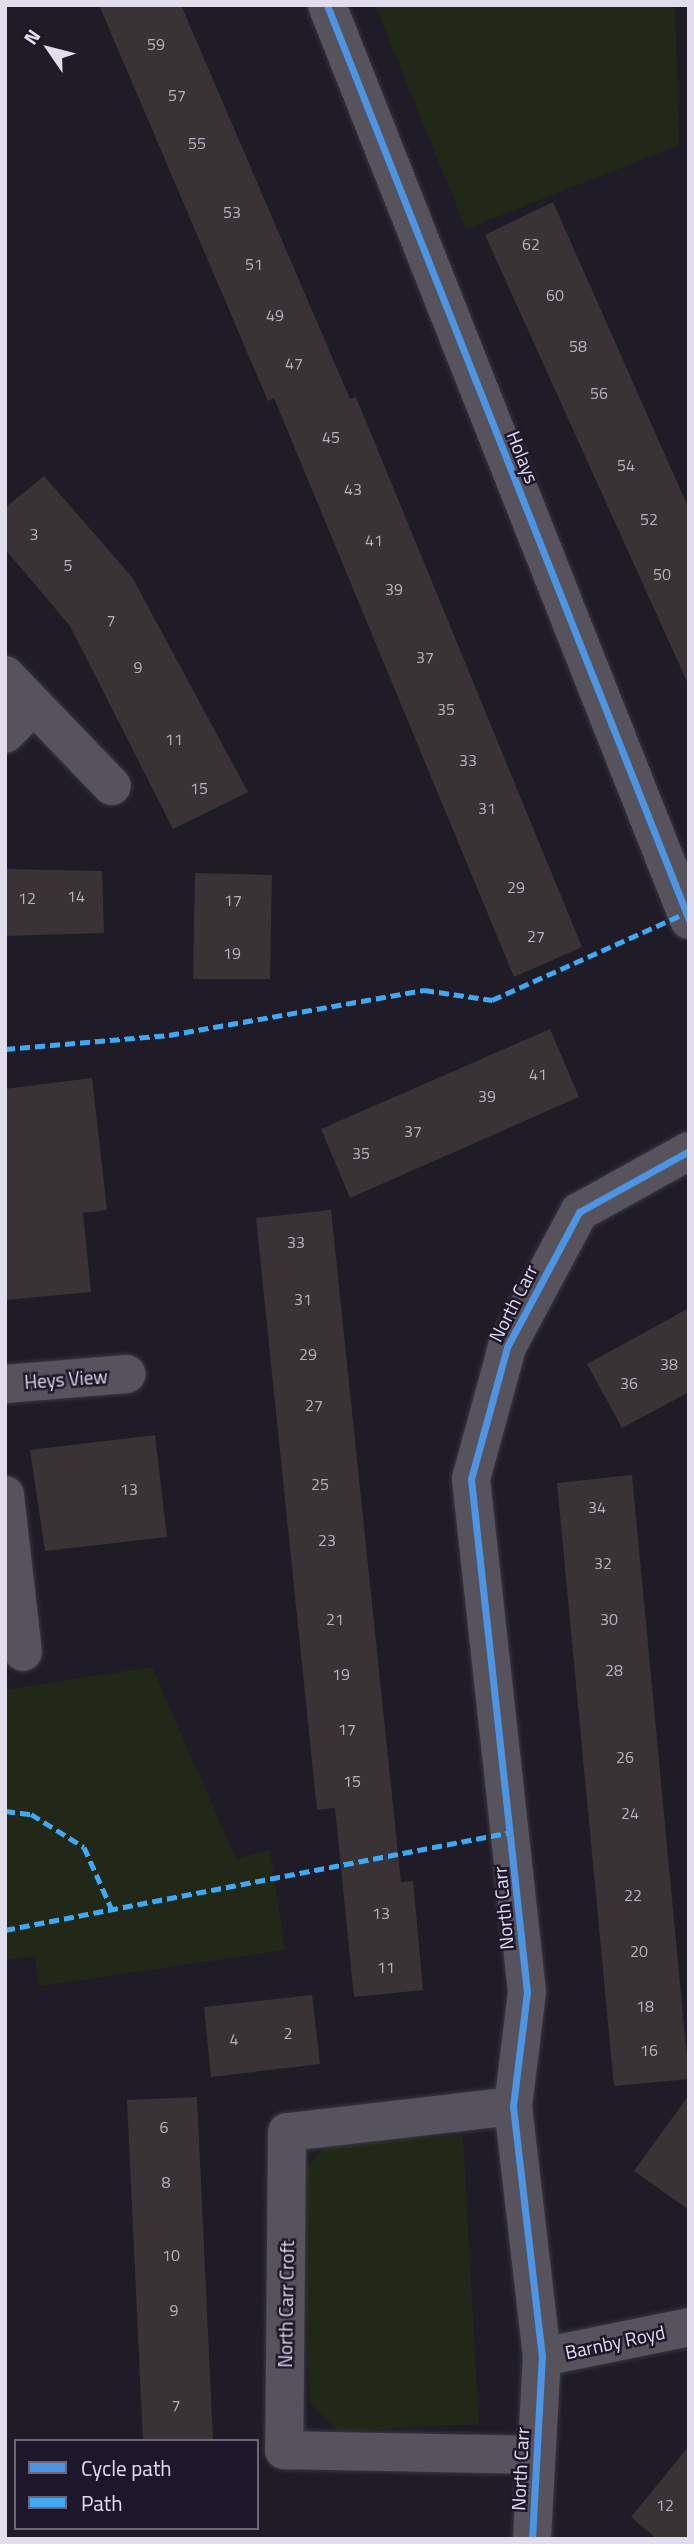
<!DOCTYPE html>
<style>
body{margin:0}
#map{position:relative;width:694px;height:2544px;overflow:hidden;background:#1f1c27;font-family:"Titillium Web",sans-serif}
div>[style]{position:absolute}
[style*='--x']{left:calc(var(--x)*1px);top:calc(var(--y)*1px);width:calc(var(--w)*1px);rotate:calc(var(--a)*1deg)}
.green>*{inset:0;background:#222818}
.building>*{inset:0;background:#3a3336}
.roads{filter:drop-shadow(0 0 2px #38373f) drop-shadow(0 0 2px #38373f)}
.street>*{height:38px;margin:-19px;padding:0 19px;transform-origin:19px;border-radius:19px;background:#56535d}
.quiet>*{height:5px;margin-top:-2.5px;transform-origin:0;background:repeating-linear-gradient(90deg,#3fa9f5 0 10px,transparent 0 15px)}
.cycleway>*{height:7px;margin:-3.5px;padding:0 3.5px;transform-origin:3.5px;border-radius:3.5px;background:#4d94e3}
span{translate:-50% -50%;white-space:nowrap;text-align:center;line-height:1.15;-webkit-text-stroke:5px #1e172c;paint-order:stroke}
.number-label{font-size:16px;color:#b7b2be}
.number-label span{-webkit-text-stroke-width:0}
.street-label{font-size:19px;color:#e1ddec}
.frame{position:absolute;inset:0;border:7px solid #e1ddec;pointer-events:none}
.legend{position:absolute;left:14px;top:2439px;width:245px;height:91px;box-sizing:border-box;background:#1e172c;border:2px solid #6c6679;margin:0;padding:9px 12px;list-style:none;font-size:21px;color:#e1ddec}
.legend li{display:flex;align-items:center;gap:14px;height:35px}
.legend b{width:35px;border:2px solid #6c6679}
.north{position:absolute;left:14px;top:14px;width:70px;height:70px;-webkit-text-stroke:5px #1e172c;paint-order:stroke;rotate:305deg;font-size:19px;font-weight:700;line-height:28px;text-align:center;color:#e1ddec}
.north::after{content:'';display:block;margin:auto;width:24px;height:32px;background:#e1ddec;clip-path:polygon(50% 0,100% 100%,50% 72%,0 100%)}
</style>
<div id="map">
<div class="green">
<div style="clip-path:polygon(375px 5px,675px 5px,679px 145px,466px 229px)"></div>
<div style="clip-path:polygon(152px 1667px,236px 1859px,270px 1850px,285px 1950px,40px 1986px,35px 1956px,5px 1960px,5px 1690px)"></div>
<div style="clip-path:polygon(463px 2136px,479px 2424px,339px 2431px,310px 2402px,301px 2173px,329px 2143px)"></div>
</div>
<div class="building">
<div style="clip-path:polygon(99px 5px,181px 5px,350px 399px,356px 397px,582px 947px,514px 977px,274px 398px,268px 401px)"></div>
<div style="clip-path:polygon(553px 202px,689px 509px,689px 686px,485px 235px)"></div>
<div style="clip-path:polygon(44px 476px,132px 577px,248px 792px,173px 829px,70px 626px,5px 549px,5px 508px)"></div>
<div style="clip-path:polygon(5px 869px,102px 871px,104px 933px,5px 936px)"></div>
<div style="clip-path:polygon(195px 873px,272px 875px,270px 979px,193px 979px)"></div>
<div style="clip-path:polygon(550px 1029px,579px 1097px,350px 1198px,321px 1129px)"></div>
<div style="clip-path:polygon(92px 1078px,107px 1210px,83px 1213px,91px 1292px,5px 1300px,5px 1089px)"></div>
<div style="clip-path:polygon(331px 1210px,401px 1882px,413px 1881px,423px 1990px,354px 1997px,335px 1808px,317px 1810px,256px 1218px)"></div>
<div style="clip-path:polygon(689px 1308px,689px 1392px,622px 1428px,587px 1364px)"></div>
<div style="clip-path:polygon(155px 1435px,167px 1537px,45px 1551px,30px 1450px)"></div>
<div style="clip-path:polygon(632px 1475px,689px 2079px,614px 2086px,557px 1483px)"></div>
<div style="clip-path:polygon(312px 1995px,320px 2064px,211px 2077px,204px 2007px)"></div>
<div style="clip-path:polygon(689px 2095px,689px 2210px,634px 2171px)"></div>
<div style="clip-path:polygon(197px 2097px,213px 2441px,143px 2441px,127px 2100px)"></div>
<div style="clip-path:polygon(689px 2446px,689px 2539px,657px 2539px,631px 2517px)"></div>
</div>
<div class="roads">
<div class="street">
<div style="--x:327;--y:5;--w:984;--a:68.41"></div>
<div style="--x:5;--y:675;--w:154;--a:46.1"></div>
<div style="--x:5;--y:734;--w:41;--a:-45"></div>
<div style="--x:5;--y:1384;--w:122;--a:-4.7"></div>
<div style="--x:5;--y:1495;--w:158;--a:83.5"></div>
<div style="--x:513;--y:2106;--w:227;--a:173.4"></div>
<div style="--x:287;--y:2132;--w:318;--a:90.5"></div>
<div style="--x:284;--y:2450;--w:252;--a:1.1"></div>
<div style="--x:542;--y:2357;--w:150;--a:-11.5"></div>
<div style="--x:532;--y:2539;--w:182;--a:-86.9"></div>
<div style="--x:542;--y:2357;--w:253;--a:-96.6"></div>
<div style="--x:513;--y:2106;--w:115;--a:-83"></div>
<div style="--x:527;--y:1992;--w:516;--a:-96.23"></div>
<div style="--x:471;--y:1479;--w:137;--a:-74.7"></div>
<div style="--x:507;--y:1347;--w:153;--a:-61.9"></div>
<div style="--x:579;--y:1212;--w:126;--a:-29"></div>
</div>
</div>
<div class="quiet">
<div style="--x:5;--y:1049;--w:165;--a:-4.9"></div>
<div style="--x:169;--y:1035;--w:259;--a:-10"></div>
<div style="--x:424;--y:990;--w:69;--a:8.4"></div>
<div style="--x:492;--y:1000;--w:213;--a:-24.2"></div>
<div style="--x:5;--y:1811;--w:26;--a:7"></div>
<div style="--x:31;--y:1814;--w:62;--a:31.9"></div>
<div style="--x:84;--y:1847;--w:69;--a:66"></div>
<div style="--x:5;--y:1930;--w:516;--a:-10.94"></div>
</div>
<div class="cycleway">
<div style="--x:327;--y:5;--w:984;--a:68.41"></div>
<div style="--x:532;--y:2539;--w:182;--a:-86.9"></div>
<div style="--x:542;--y:2357;--w:253;--a:-96.6"></div>
<div style="--x:513;--y:2106;--w:115;--a:-83"></div>
<div style="--x:527;--y:1992;--w:516;--a:-96.23"></div>
<div style="--x:471;--y:1479;--w:137;--a:-74.7"></div>
<div style="--x:507;--y:1347;--w:153;--a:-61.9"></div>
<div style="--x:579;--y:1212;--w:126;--a:-29"></div>
</div>
<div class="number-label">
<span style="left:156px;top:44px">59</span>
<span style="left:177px;top:95px">57</span>
<span style="left:197px;top:143px">55</span>
<span style="left:232px;top:212px">53</span>
<span style="left:531px;top:244px">62</span>
<span style="left:254px;top:264px">51</span>
<span style="left:555px;top:295px">60</span>
<span style="left:275px;top:315px">49</span>
<span style="left:578px;top:346px">58</span>
<span style="left:294px;top:363px">47</span>
<span style="left:599px;top:393px">56</span>
<span style="left:331px;top:437px">45</span>
<span style="left:626px;top:465px">54</span>
<span style="left:353px;top:489px">43</span>
<span style="left:649px;top:519px">52</span>
<span style="left:34px;top:534px">3</span>
<span style="left:374px;top:540px">41</span>
<span style="left:68px;top:565px">5</span>
<span style="left:662px;top:574px">50</span>
<span style="left:394px;top:589px">39</span>
<span style="left:111px;top:620px">7</span>
<span style="left:425px;top:657px">37</span>
<span style="left:138px;top:667px">9</span>
<span style="left:446px;top:709px">35</span>
<span style="left:174px;top:739px">11</span>
<span style="left:468px;top:760px">33</span>
<span style="left:199px;top:788px">15</span>
<span style="left:487px;top:808px">31</span>
<span style="left:516px;top:887px">29</span>
<span style="left:76px;top:896px">14</span>
<span style="left:27px;top:898px">12</span>
<span style="left:233px;top:900px">17</span>
<span style="left:536px;top:936px">27</span>
<span style="left:232px;top:953px">19</span>
<span style="left:538px;top:1074px">41</span>
<span style="left:487px;top:1096px">39</span>
<span style="left:413px;top:1131px">37</span>
<span style="left:361px;top:1153px">35</span>
<span style="left:296px;top:1242px">33</span>
<span style="left:303px;top:1299px">31</span>
<span style="left:308px;top:1354px">29</span>
<span style="left:669px;top:1364px">38</span>
<span style="left:629px;top:1383px">36</span>
<span style="left:314px;top:1405px">27</span>
<span style="left:320px;top:1484px">25</span>
<span style="left:129px;top:1489px">13</span>
<span style="left:597px;top:1507px">34</span>
<span style="left:327px;top:1540px">23</span>
<span style="left:603px;top:1563px">32</span>
<span style="left:335px;top:1619px">21</span>
<span style="left:609px;top:1619px">30</span>
<span style="left:614px;top:1670px">28</span>
<span style="left:341px;top:1674px">19</span>
<span style="left:347px;top:1729px">17</span>
<span style="left:625px;top:1757px">26</span>
<span style="left:352px;top:1781px">15</span>
<span style="left:630px;top:1813px">24</span>
<span style="left:633px;top:1895px">22</span>
<span style="left:381px;top:1913px">13</span>
<span style="left:639px;top:1951px">20</span>
<span style="left:386px;top:1967px">11</span>
<span style="left:645px;top:2006px">18</span>
<span style="left:288px;top:2033px">2</span>
<span style="left:234px;top:2039px">4</span>
<span style="left:649px;top:2050px">16</span>
<span style="left:164px;top:2127px">6</span>
<span style="left:166px;top:2182px">8</span>
<span style="left:171px;top:2255px">10</span>
<span style="left:174px;top:2310px">9</span>
<span style="left:176px;top:2405px">7</span>
<span style="left:665px;top:2505px">12</span>
</div>
<div class="street-label">
<span style="left:523px;top:457px;rotate:68deg">Holays</span>
<span style="left:513px;top:1303px;rotate:-63deg">North Carr</span>
<span style="left:66px;top:1379px;rotate:-4deg">Heys View</span>
<span style="left:503px;top:1908px;rotate:-95deg">North Carr</span>
<span style="left:286px;top:2304px;rotate:-89deg">North Carr Croft</span>
<span style="left:615px;top:2342px;rotate:-12deg">Barnby Royd</span>
<span style="left:520px;top:2469px;rotate:-87deg">North Carr</span>
</div>
<div class="frame"></div>
<ul class="legend">
<li><b style="height:9px;background:#4d94e3"></b>Cycle path</li>
<li><b style="height:9px;background:#3fa9f5"></b>Path</li>
</ul>
<div class="north">N</div>
</div>
